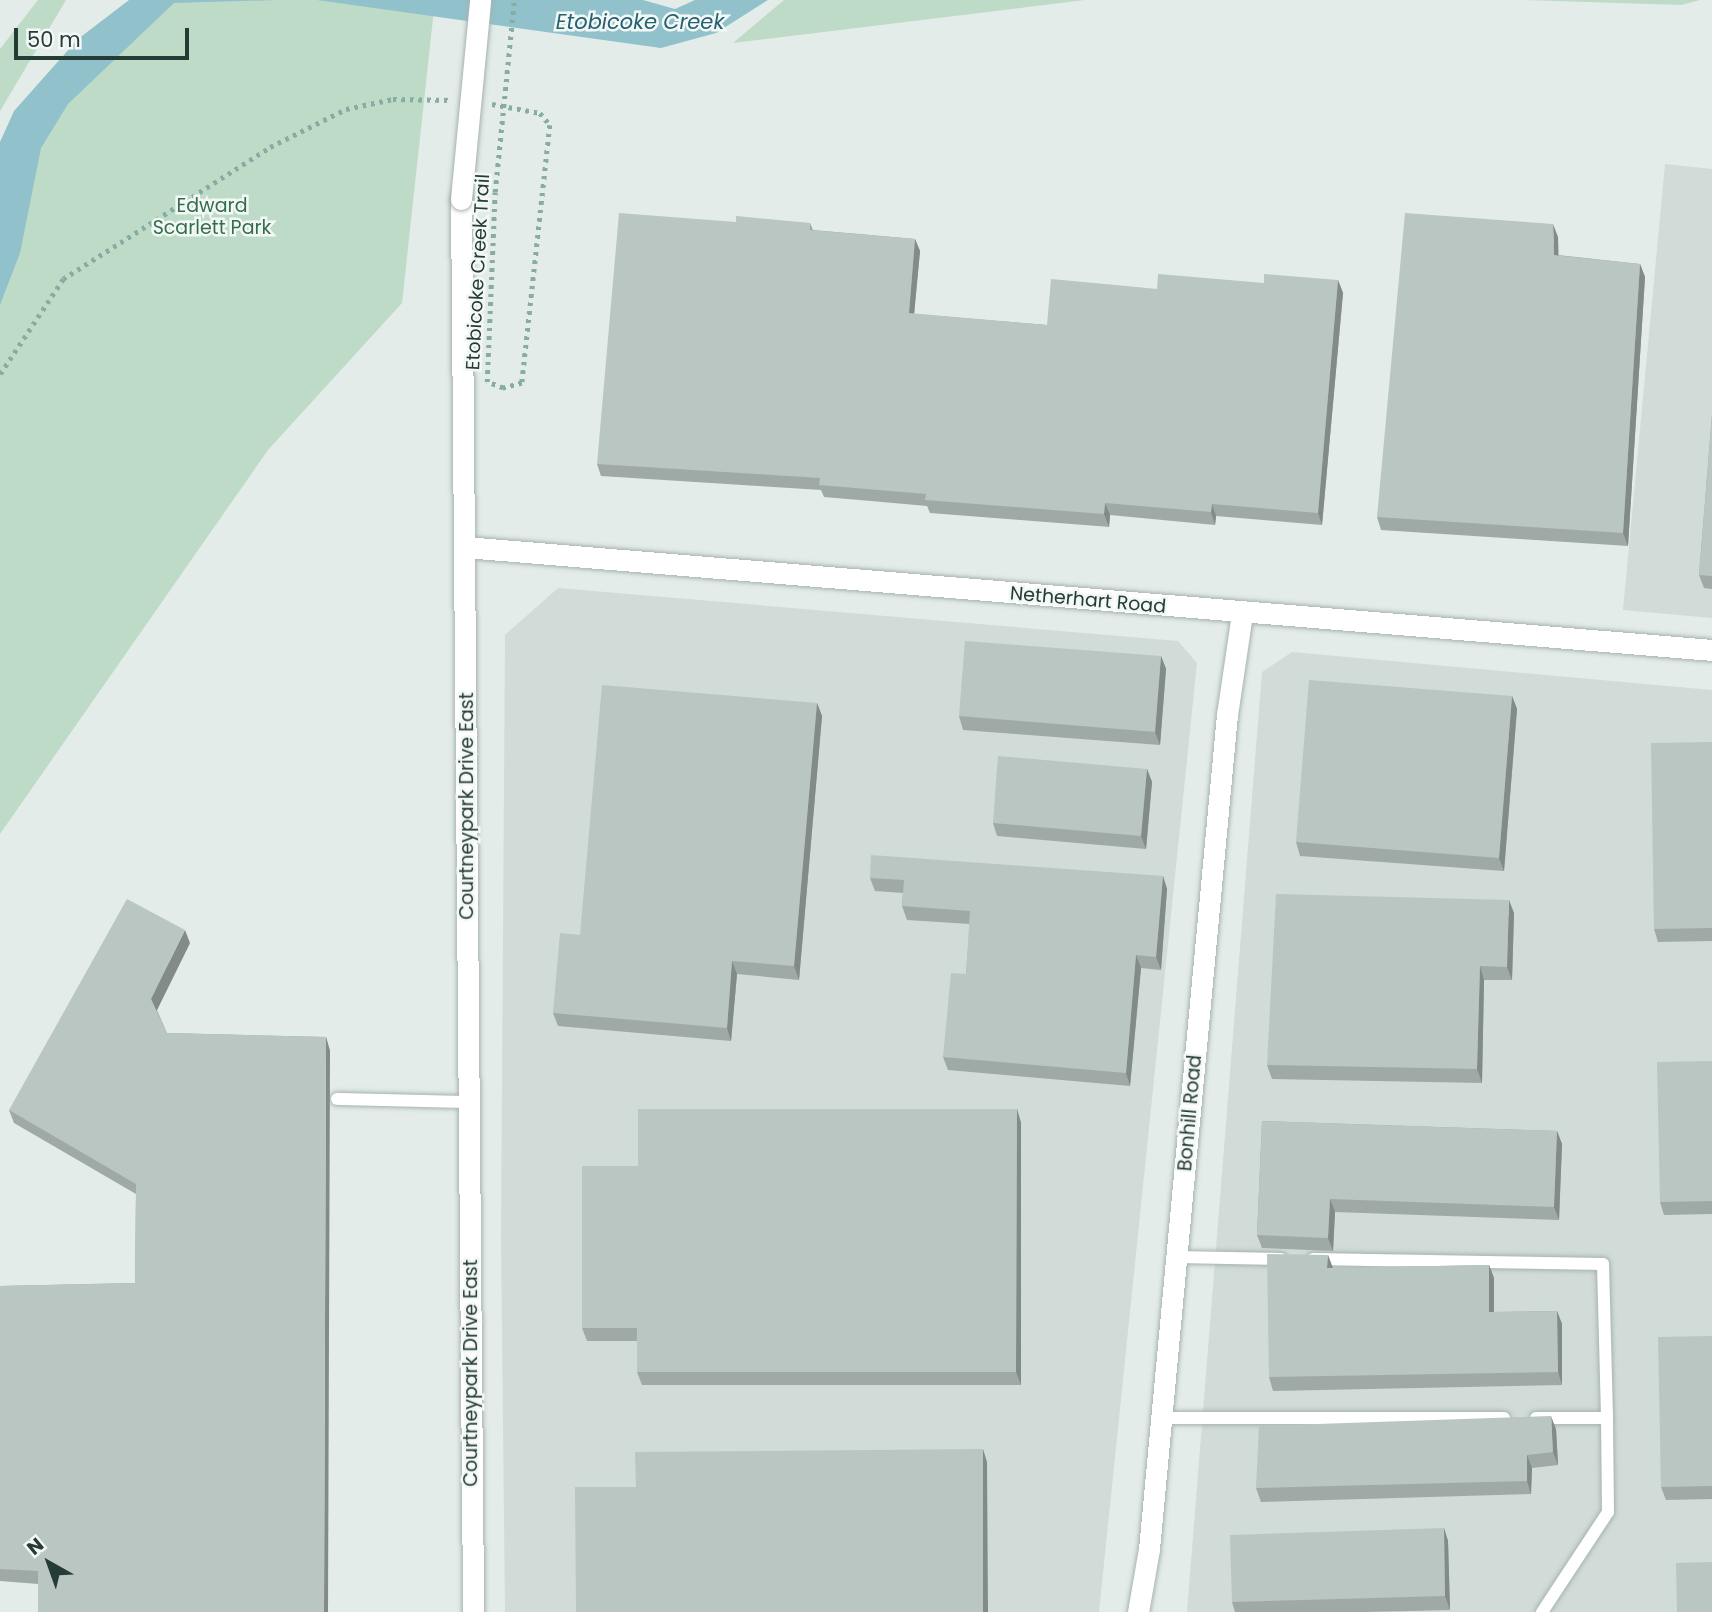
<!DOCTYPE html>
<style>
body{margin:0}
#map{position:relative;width:1712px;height:1612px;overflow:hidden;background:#e3ece8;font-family:Poppins,sans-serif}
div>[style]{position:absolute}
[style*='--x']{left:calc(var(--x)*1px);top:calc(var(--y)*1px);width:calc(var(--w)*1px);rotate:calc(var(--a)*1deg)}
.built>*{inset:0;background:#d1dbd7}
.green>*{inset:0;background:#bedbc7}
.water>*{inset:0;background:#91c1cb}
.path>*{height:4.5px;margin-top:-2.25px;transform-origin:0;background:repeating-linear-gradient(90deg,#87aca1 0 3.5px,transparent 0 8.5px)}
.roads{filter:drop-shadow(0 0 2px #a6b3af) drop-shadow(0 0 2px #a6b3af)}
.service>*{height:12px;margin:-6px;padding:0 6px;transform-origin:6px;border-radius:6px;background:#fff}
.minor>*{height:21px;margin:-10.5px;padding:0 10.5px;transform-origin:10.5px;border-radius:10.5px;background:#fff}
.tertiary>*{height:21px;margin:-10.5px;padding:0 10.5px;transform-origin:10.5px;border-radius:10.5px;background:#fff}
.path-bridge>*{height:4.5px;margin-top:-2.25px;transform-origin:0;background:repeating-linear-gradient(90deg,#87aca1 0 3.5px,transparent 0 8.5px)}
.bridges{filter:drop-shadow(0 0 2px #a6b3af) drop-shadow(0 0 2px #a6b3af)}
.tertiary-bridge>*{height:21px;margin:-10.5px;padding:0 10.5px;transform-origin:10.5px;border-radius:10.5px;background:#fff}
.wall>*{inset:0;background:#9faaa6}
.shaded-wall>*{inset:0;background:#828b87}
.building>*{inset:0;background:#b9c6c1}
span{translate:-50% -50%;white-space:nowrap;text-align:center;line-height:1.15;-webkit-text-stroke:5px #f3f8f6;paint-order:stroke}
.park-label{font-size:19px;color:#336e4b}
.street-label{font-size:19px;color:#253b36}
.water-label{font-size:21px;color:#246271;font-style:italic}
.north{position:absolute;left:14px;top:1528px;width:70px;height:70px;-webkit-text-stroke:5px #f3f8f6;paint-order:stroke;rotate:320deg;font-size:19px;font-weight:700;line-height:28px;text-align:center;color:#253b36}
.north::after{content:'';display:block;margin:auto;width:24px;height:32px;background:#253b36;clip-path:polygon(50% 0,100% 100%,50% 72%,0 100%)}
.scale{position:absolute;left:14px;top:28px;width:175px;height:32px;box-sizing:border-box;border:4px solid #253b36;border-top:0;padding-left:9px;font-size:21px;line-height:24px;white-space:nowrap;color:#253b36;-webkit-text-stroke:5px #f3f8f6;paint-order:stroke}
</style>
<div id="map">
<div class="built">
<div style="clip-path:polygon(1665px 164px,1712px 169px,1712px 618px,1623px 610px)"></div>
<div style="clip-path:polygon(558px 588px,1178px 641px,1197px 663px,1099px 1612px,505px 1612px,501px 1237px,505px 635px)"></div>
<div style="clip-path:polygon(1292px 652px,1712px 690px,1712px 1612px,1187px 1612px,1262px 672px)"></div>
</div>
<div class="green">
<div style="clip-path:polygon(38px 0,66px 0,0 111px,0 49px)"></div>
<div style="clip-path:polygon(152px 0,435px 0,402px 303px,268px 450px,0 834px,0 293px,23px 141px)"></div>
<div style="clip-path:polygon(784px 0,1085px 0,733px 43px)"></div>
<div style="clip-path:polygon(1523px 0,1700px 0,1681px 5px)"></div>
</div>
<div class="water">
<div style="clip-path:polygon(129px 0,276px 0,174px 3px,68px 104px,41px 148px,20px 253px,0 305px,0 142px,14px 111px,78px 39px)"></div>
<div style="clip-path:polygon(317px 0,643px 0,675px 9px,695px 0,768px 0,716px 33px,661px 48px)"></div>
</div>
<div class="path">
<div style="--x:492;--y:104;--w:49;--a:10.6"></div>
<div style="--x:540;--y:113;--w:16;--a:50"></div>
<div style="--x:550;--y:125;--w:260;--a:96.2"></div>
<div style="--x:522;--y:383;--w:20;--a:165"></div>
<div style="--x:503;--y:388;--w:17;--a:-159"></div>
<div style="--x:487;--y:382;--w:190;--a:-87.6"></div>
<div style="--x:0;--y:374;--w:114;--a:-56.4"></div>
<div style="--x:63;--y:279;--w:246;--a:-32.5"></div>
<div style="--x:270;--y:147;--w:85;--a:-26.6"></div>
<div style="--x:346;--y:109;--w:48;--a:-12"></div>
<div style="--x:393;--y:99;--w:59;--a:1"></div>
</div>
<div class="roads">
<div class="service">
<div style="--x:337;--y:1099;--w:132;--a:1.3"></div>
<div style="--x:1176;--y:1257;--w:105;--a:1.1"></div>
<div style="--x:1313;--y:1259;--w:290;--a:1"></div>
<div style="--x:1603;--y:1264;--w:154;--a:88.5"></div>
<div style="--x:1161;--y:1418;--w:343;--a:0"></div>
<div style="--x:1536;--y:1418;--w:71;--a:0"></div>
<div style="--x:1607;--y:1418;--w:94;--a:89.4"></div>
<div style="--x:1608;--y:1512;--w:120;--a:123.4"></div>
</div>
<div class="minor">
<div style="--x:1138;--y:1612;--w:64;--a:-80.1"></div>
<div style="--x:1149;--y:1549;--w:838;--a:-84.66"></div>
<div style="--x:1227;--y:715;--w:103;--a:-81.6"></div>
</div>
<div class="tertiary">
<div style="--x:461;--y:199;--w:1413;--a:89.51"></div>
<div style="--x:465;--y:547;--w:1251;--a:4.72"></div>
</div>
</div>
<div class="path-bridge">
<div style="--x:495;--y:192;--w:193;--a:-84.3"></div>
</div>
<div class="bridges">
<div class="tertiary-bridge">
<div style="--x:461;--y:199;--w:200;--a:-84.5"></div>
</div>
</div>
<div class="wall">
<div style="clip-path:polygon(736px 222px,810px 223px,813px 230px,915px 239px,920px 251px,914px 314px,1047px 325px,1157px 289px,1264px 283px,1338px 280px,1343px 293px,1322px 525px,1216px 516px,1215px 525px,1110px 515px,1109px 527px,930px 513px,927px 506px,824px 497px,821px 490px,601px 476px,597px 464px)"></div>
<div style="clip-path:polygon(1558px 237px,1558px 255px,1640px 264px,1645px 277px,1628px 546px,1381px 530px,1377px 517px)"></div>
<div style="clip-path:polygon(1712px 415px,1712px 589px,1704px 588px,1699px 575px)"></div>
<div style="clip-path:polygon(1161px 656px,1166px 669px,1160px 745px,963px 730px,959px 716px)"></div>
<div style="clip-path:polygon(1512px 696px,1517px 709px,1504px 871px,1300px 856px,1296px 842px)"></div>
<div style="clip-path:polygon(817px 703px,822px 716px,799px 980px,737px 974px,731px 1041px,558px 1026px,553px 1013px,580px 935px)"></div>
<div style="clip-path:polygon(1712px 742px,1712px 941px,1658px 942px,1654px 929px)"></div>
<div style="clip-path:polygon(1147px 769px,1152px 782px,1146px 849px,997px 836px,993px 823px)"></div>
<div style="clip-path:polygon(1163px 876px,1167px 889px,1161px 970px,1141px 968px,1130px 1086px,948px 1070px,943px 1057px,966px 974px,970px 924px,907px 920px,902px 906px,903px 893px,875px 891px,870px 878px)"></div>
<div style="clip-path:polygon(1514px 913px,1512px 980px,1484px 980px,1482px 1083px,1272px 1079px,1267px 1065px)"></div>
<div style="clip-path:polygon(190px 943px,157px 1010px,167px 1033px,326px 1037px,330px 1051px,38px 1584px,0 1581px,0 1286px,135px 1283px,136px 1194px,14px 1123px,9px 1110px)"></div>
<div style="clip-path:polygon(1712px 1061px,1712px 1214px,1664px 1215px,1660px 1202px)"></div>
<div style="clip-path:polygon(1017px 1109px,1021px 1123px,1021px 1385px,642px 1385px,637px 1372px,637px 1341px,587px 1341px,582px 1328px,638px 1166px)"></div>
<div style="clip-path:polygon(1262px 1121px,1557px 1131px,1562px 1144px,1559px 1220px,1335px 1212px,1333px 1251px,1262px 1248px,1257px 1235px)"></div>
<div style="clip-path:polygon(1328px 1255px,1332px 1268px,1489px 1265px,1494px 1278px,1494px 1312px,1557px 1311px,1562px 1324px,1562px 1385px,1273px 1391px,1269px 1377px)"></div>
<div style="clip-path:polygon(1712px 1336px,1712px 1499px,1666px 1500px,1661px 1487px)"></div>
<div style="clip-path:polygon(1556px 1429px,1558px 1465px,1532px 1468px,1531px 1494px,1261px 1502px,1256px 1488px)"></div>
<div style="clip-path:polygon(1444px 1528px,1448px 1541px,1450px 1610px,1366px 1612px,1235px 1612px,1232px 1602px)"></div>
</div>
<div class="shaded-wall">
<div style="clip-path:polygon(1553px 224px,1558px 237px,1559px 268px,1554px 255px)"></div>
<div style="clip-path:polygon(915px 239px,920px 251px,913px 326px,909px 313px)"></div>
<div style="clip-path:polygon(1640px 264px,1645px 277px,1628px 546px,1623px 533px)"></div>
<div style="clip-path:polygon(1338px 280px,1343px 293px,1322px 525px,1318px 513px)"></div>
<div style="clip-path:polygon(1105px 503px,1110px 515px,1109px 527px,1104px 514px)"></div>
<div style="clip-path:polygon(1212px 504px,1216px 516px,1215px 525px,1211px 512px)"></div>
<div style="clip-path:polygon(1161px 656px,1166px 669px,1160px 745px,1155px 732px)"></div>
<div style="clip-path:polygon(1512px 696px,1517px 709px,1504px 871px,1499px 858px)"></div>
<div style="clip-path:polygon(817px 703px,822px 716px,799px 980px,794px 966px)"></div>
<div style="clip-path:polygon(1147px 769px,1152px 782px,1146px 849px,1141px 836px)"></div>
<div style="clip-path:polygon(1163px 876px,1167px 889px,1161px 970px,1156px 957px)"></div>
<div style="clip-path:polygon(1509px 900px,1514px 913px,1512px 980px,1507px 967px)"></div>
<div style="clip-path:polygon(185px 930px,190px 943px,156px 1012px,151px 999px)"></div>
<div style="clip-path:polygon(1136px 955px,1141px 968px,1130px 1086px,1126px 1073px)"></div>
<div style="clip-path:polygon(732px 961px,737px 974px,731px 1041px,727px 1028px)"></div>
<div style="clip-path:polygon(1480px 966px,1484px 980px,1482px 1083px,1477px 1069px)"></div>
<div style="clip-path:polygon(326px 1037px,330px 1051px,328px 1612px,324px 1612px)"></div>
<div style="clip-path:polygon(1017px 1109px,1021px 1123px,1021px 1385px,1016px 1372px)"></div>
<div style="clip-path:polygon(1557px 1131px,1562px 1144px,1559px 1220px,1554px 1207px)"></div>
<div style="clip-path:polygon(1330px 1199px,1335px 1212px,1333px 1251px,1328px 1238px)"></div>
<div style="clip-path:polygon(1328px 1255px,1333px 1268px,1327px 1268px)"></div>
<div style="clip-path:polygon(1489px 1265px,1494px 1278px,1494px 1325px,1489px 1312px)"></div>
<div style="clip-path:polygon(1557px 1311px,1562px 1324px,1562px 1385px,1558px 1372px)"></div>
<div style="clip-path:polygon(1551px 1416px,1556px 1429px,1558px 1465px,1553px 1452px)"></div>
<div style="clip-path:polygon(983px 1449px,987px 1462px,988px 1612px,983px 1612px)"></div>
<div style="clip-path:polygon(1527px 1455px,1532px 1468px,1531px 1494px,1527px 1481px)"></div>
<div style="clip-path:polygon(1444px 1528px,1448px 1541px,1450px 1610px,1445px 1596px)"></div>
</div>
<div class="building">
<div style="clip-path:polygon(619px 213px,736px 222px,736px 216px,810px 223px,810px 230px,915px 239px,909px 313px,1047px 325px,1051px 279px,1157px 289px,1158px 274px,1264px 283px,1264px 274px,1338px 280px,1318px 513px,1212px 504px,1211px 512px,1105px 503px,1104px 514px,925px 500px,926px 494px,819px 485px,820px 478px,597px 464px)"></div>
<div style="clip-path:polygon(1405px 213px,1553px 224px,1554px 255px,1640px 264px,1623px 533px,1377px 517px)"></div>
<div style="clip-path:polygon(1712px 415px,1712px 576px,1699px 575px)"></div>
<div style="clip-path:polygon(965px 641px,1161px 656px,1155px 732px,959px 716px)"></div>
<div style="clip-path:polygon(1309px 680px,1512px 696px,1499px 858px,1296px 842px)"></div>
<div style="clip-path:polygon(602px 685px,817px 703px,794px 966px,732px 961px,727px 1028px,553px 1013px,560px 933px,580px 935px)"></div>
<div style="clip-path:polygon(1712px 742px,1712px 928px,1654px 929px,1651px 743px)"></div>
<div style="clip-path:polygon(998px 756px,1147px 769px,1141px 836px,993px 823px)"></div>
<div style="clip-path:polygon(871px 855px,1163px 876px,1156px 957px,1136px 955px,1126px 1073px,943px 1057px,951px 973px,966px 974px,970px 911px,902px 906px,904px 880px,870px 878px)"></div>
<div style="clip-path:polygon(1276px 894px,1509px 900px,1507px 967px,1480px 966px,1477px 1069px,1267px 1065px)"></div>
<div style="clip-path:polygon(127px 899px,185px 930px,151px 999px,167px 1033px,326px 1037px,324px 1612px,38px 1612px,38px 1571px,0 1569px,0 1286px,135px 1283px,136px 1184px,9px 1110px)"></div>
<div style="clip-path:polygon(1712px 1061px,1712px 1201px,1660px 1202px,1657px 1062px)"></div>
<div style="clip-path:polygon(638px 1109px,1017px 1109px,1016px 1372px,637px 1372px,637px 1328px,582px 1328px,582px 1166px,638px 1166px)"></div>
<div style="clip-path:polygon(1262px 1121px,1557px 1131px,1554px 1207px,1330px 1199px,1328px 1238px,1257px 1235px)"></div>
<div style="clip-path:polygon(1267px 1254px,1328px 1255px,1327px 1268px,1489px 1265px,1489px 1312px,1557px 1311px,1558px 1372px,1269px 1377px)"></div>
<div style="clip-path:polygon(1712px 1336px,1712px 1486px,1661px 1487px,1658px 1337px)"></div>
<div style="clip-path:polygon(1551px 1416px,1553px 1452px,1527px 1455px,1527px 1481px,1256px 1488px,1259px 1426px)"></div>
<div style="clip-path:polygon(983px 1449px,983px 1612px,576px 1612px,575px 1487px,636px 1487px,635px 1452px)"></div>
<div style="clip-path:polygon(1444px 1528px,1445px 1596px,1232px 1602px,1230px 1535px)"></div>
<div style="clip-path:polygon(1712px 1562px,1712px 1612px,1677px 1612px,1676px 1563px)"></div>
</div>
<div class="park-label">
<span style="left:212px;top:217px">Edward<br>Scarlett Park</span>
</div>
<div class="street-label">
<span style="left:478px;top:272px;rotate:-87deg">Etobicoke Creek Trail</span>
<span style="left:1088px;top:600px;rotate:5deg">Netherhart Road</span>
<span style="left:467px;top:806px;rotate:-90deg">Courtneypark Drive East</span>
<span style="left:1190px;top:1113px;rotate:-85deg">Bonhill Road</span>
<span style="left:471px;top:1373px;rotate:-90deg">Courtneypark Drive East</span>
</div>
<div class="water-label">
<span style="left:640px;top:22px">Etobicoke Creek</span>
</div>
<div class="north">N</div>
<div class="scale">50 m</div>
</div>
